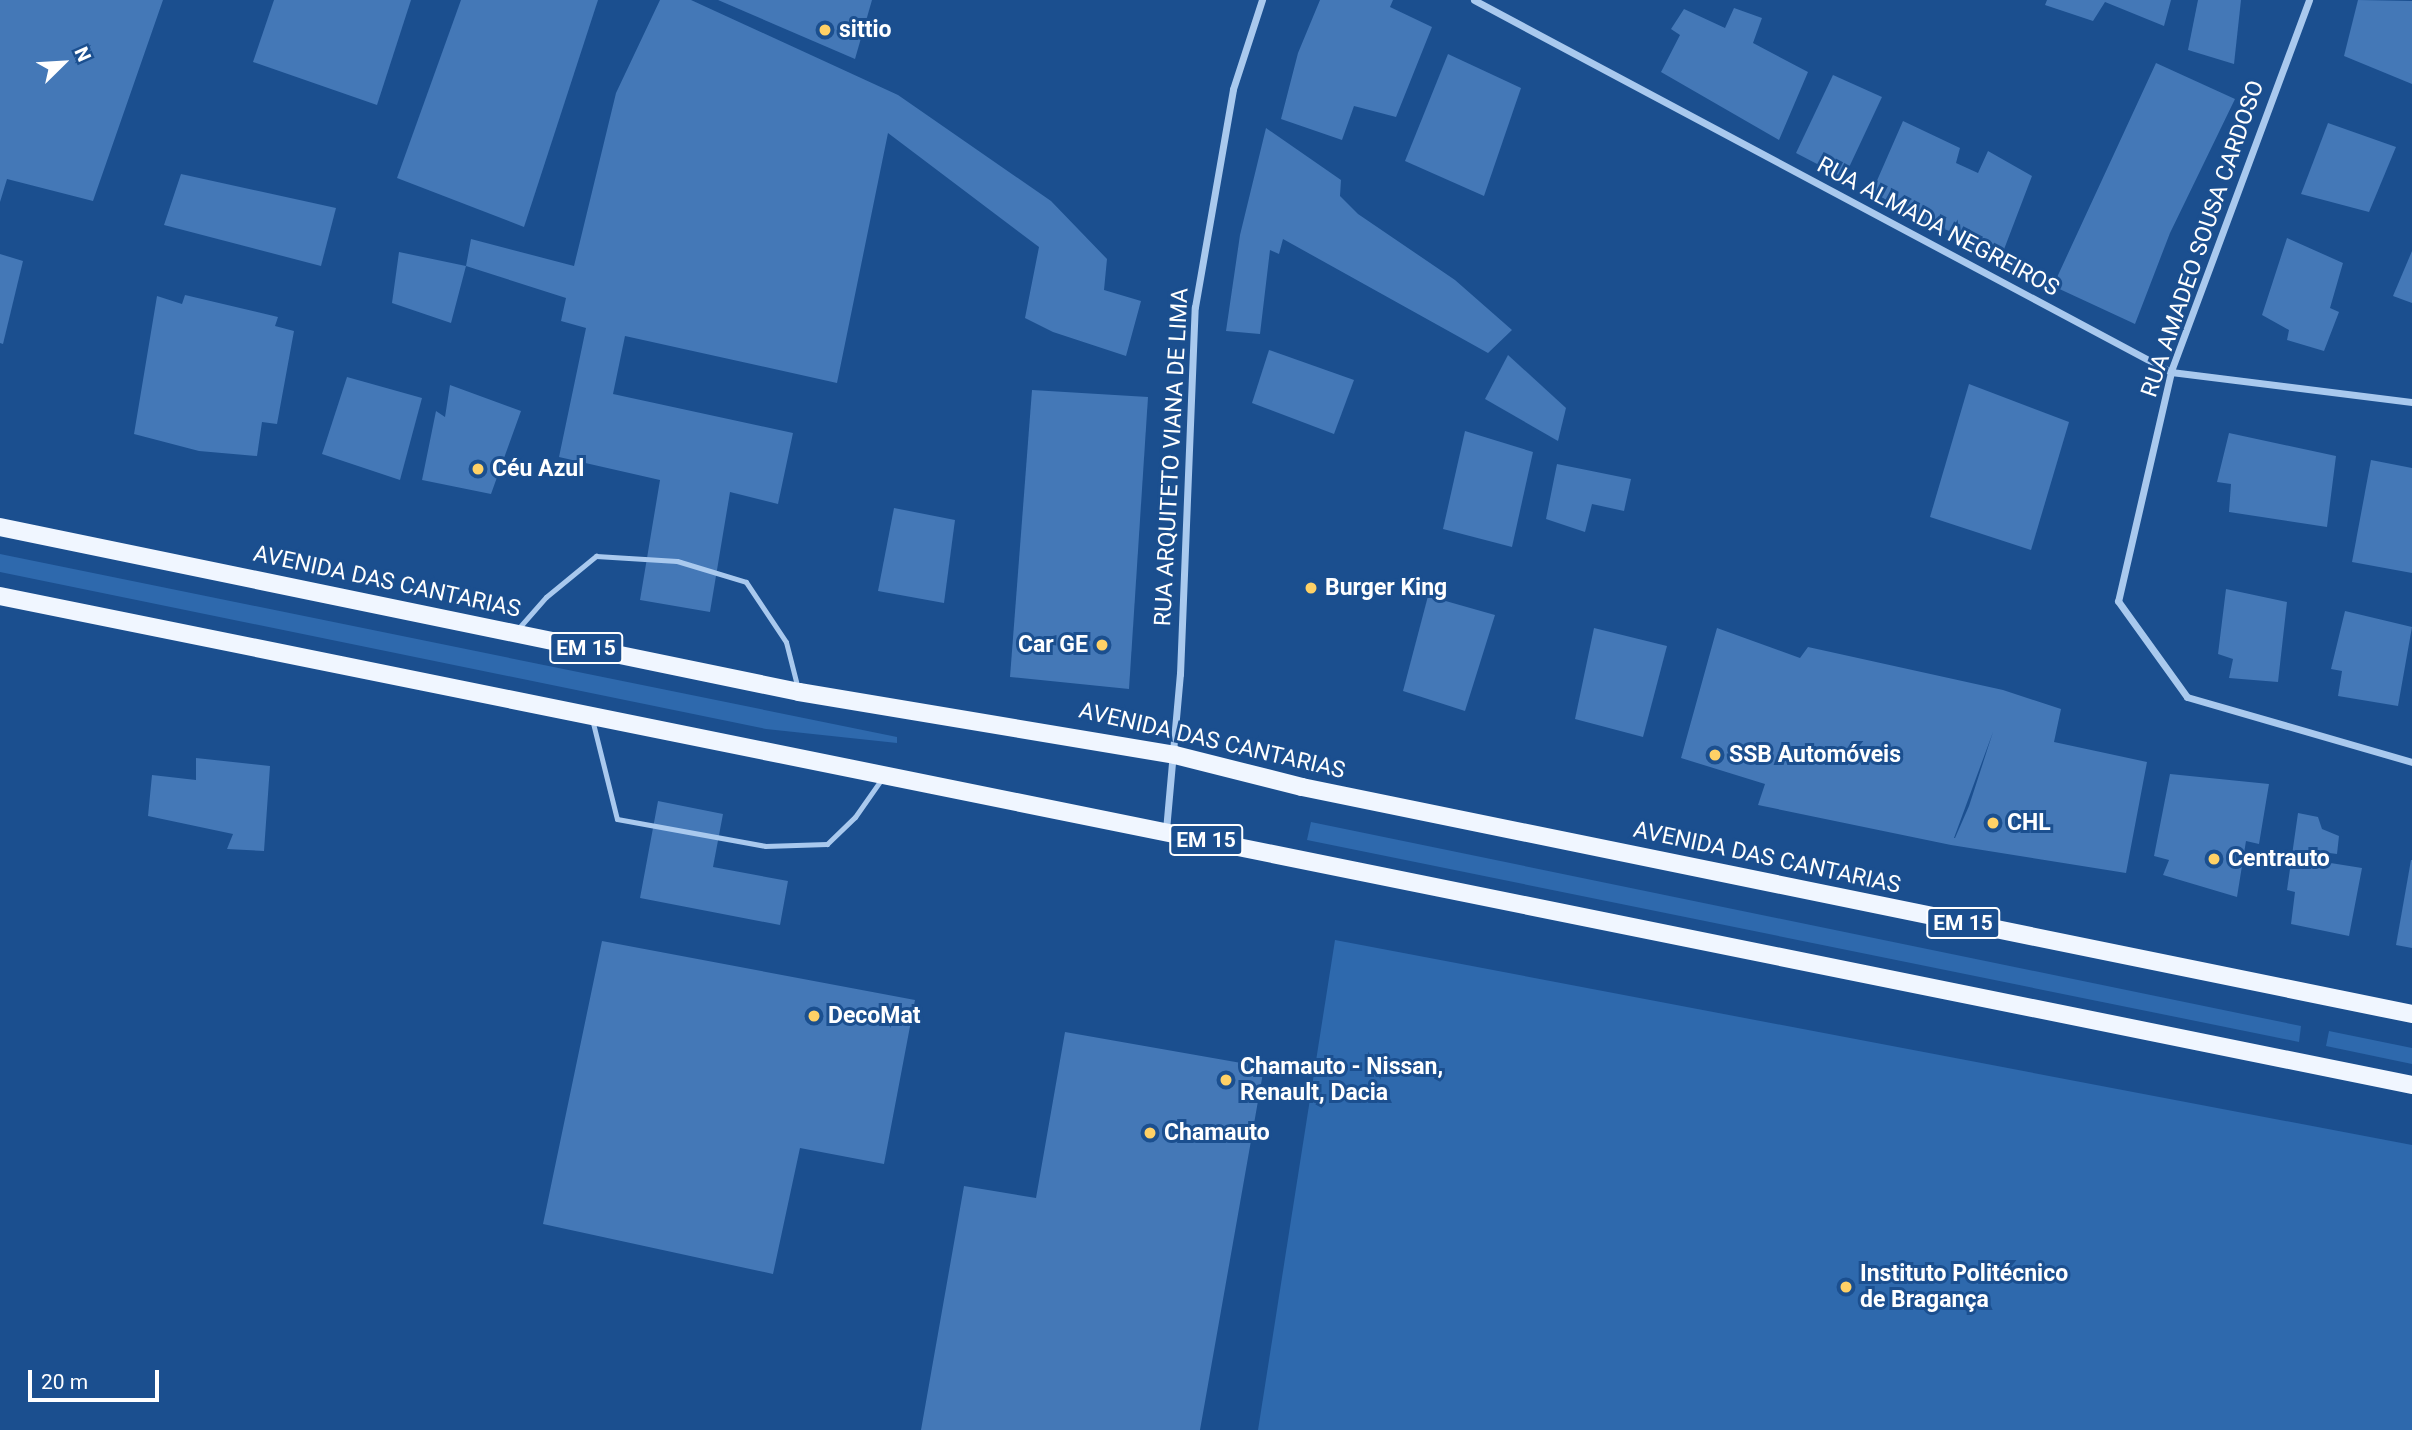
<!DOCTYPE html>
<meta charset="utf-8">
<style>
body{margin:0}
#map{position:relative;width:2412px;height:1430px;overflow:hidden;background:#1b4f8f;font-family:Roboto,sans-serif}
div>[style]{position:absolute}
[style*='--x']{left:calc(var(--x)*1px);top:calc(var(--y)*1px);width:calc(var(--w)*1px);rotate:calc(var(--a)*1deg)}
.green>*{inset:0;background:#2e69ad}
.building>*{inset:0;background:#4478b7}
.lane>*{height:5px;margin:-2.5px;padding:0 2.5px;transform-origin:2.5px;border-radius:2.5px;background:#a9c9ee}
.street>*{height:7px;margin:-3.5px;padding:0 3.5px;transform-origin:3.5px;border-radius:3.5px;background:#a9c9ee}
.primary>*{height:18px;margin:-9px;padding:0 9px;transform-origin:9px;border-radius:9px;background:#f0f6ff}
.dots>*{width:19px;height:19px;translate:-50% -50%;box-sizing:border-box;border:4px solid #1b4f8f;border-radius:50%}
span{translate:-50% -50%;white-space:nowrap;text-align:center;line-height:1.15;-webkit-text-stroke:6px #1b4f8f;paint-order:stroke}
.shield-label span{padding:2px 5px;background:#1b4f8f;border:2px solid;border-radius:5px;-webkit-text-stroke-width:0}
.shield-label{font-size:21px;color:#fff;font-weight:700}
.poi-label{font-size:23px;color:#fff;font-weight:700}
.left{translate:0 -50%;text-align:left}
.right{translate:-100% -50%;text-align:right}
.street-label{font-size:23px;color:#fff}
.north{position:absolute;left:28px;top:28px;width:70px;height:70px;-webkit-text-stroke:5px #1b4f8f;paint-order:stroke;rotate:66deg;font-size:19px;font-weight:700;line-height:28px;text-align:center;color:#fff}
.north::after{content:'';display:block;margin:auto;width:24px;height:32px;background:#fff;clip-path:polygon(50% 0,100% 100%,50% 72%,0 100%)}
.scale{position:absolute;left:28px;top:1370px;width:131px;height:32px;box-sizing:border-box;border:4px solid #fff;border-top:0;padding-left:9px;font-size:21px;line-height:24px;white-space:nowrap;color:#fff;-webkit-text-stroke:5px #1b4f8f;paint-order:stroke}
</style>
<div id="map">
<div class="green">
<div style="clip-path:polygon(0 554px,897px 737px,897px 743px,766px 729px,0 572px)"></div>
<div style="clip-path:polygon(1311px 822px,2301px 1026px,2299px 1042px,1307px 840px)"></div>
<div style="clip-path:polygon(1335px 940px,2412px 1145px,2412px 1430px,1258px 1430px)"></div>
<div style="clip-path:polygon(2329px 1031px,2412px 1048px,2412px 1064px,2326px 1046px)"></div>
</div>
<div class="building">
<div style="clip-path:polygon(0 0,163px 0,93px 201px,7px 179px,0 202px)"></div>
<div style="clip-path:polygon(274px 0,411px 0,377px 105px,253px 62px)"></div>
<div style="clip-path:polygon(461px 0,598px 0,524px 227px,397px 178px)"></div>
<div style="clip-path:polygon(660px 0,691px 0,898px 95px,1051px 201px,1107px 259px,1104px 290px,1141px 301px,1126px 356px,1053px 332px,1025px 318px,1039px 247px,888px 133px,837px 383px,625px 336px,613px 394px,793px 433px,778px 504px,730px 492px,710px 612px,640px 600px,660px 480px,559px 457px,586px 328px,561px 321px,566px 298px,466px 266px,451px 323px,392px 303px,399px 252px,466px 266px,471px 239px,574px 266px,616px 93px)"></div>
<div style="clip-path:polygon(718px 0,872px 0,855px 59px)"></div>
<div style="clip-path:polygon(1320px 0,1393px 0,1390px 7px,1432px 27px,1396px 117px,1354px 106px,1342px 140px,1281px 119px,1298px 53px)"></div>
<div style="clip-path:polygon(2047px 0,2171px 0,2164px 26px,2105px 2px,2093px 21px,2045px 5px)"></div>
<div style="clip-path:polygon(2198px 0,2241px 0,2234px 64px,2188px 50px)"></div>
<div style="clip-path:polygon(2358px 0,2412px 1px,2412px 84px,2344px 56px)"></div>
<div style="clip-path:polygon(1734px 8px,1762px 18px,1753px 43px,1808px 72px,1779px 140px,1661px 72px,1680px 35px,1671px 29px,1684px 9px,1725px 28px)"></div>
<div style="clip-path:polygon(1448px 54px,1521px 88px,1484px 196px,1405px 161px)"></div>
<div style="clip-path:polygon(2156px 63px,2235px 99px,2170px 233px,2135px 324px,2053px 286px)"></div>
<div style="clip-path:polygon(1833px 75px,1882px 97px,1844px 178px,1796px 153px)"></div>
<div style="clip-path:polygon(1903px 121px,1960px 148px,1956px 163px,1978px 173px,1988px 151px,2032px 176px,2003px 252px,1929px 223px,1872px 192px)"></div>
<div style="clip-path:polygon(2328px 123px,2396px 147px,2369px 212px,2301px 194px)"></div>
<div style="clip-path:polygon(1266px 128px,1341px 180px,1340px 196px,1358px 214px,1455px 280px,1512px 330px,1488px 353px,1283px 239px,1279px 254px,1270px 250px,1260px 334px,1226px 331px,1240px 235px)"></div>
<div style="clip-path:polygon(181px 174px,336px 208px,321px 266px,164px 225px)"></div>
<div style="clip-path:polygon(2287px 238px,2343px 263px,2330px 308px,2339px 312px,2324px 351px,2287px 340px,2289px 330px,2262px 315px)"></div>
<div style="clip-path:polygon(2412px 251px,2412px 303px,2393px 296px)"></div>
<div style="clip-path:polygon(0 254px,23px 261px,3px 344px,0 343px)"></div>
<div style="clip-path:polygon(185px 295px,278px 317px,275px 326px,294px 331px,277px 424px,262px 422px,257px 456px,199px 451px,134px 434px,157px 296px,182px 304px)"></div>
<div style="clip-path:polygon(1269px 350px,1354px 380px,1334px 434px,1252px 403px)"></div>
<div style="clip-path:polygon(1508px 355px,1566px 408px,1558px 441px,1485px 399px)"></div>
<div style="clip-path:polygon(347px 377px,422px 398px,400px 480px,322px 454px)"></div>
<div style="clip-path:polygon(1969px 384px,2069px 422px,2031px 550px,1930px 517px)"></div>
<div style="clip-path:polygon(450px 385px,521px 411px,491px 494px,422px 480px,436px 411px,445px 417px)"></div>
<div style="clip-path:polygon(1032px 390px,1148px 397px,1129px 689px,1010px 677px)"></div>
<div style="clip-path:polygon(1465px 431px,1533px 452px,1512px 547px,1443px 529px)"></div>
<div style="clip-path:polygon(2229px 433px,2336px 456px,2327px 527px,2229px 512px,2231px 484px,2217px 482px)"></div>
<div style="clip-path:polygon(2371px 460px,2412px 468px,2412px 573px,2352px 562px)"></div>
<div style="clip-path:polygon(1557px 464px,1631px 479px,1624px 511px,1592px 504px,1585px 532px,1546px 519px)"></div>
<div style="clip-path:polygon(894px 508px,955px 520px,944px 603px,878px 591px)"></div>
<div style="clip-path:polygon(2226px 589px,2287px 602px,2278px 682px,2229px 678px,2233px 659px,2218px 654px)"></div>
<div style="clip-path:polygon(1428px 596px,1495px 615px,1465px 711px,1403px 691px)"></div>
<div style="clip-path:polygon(2345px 611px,2412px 627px,2398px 706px,2338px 696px,2342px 671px,2331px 669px)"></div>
<div style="clip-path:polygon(1594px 628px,1667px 646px,1643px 737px,1575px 719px)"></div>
<div style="clip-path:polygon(evenodd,1717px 628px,1800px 658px,1808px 647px,2003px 690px,2061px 709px,2054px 742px,2147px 762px,2126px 873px,1951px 845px,1758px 805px,1765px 784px,1681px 758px,1717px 628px,1993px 732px,1969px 806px,1955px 838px,1954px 838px,1993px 732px)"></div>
<div style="clip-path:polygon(196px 758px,270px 766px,264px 851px,227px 849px,233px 834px,148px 816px,152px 775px,196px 780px)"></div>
<div style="clip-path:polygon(2170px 774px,2269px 784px,2259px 844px,2246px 841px,2237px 897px,2163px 875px,2169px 860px,2154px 856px)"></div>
<div style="clip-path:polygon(658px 801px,723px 814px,713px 867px,788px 881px,780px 925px,640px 898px)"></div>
<div style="clip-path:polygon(2298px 813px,2318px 817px,2322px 829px,2339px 836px,2337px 854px,2322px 852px,2318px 861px,2362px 868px,2349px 936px,2291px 924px,2295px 892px,2287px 890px)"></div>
<div style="clip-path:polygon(2411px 860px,2412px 860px,2412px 948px,2396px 945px)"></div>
<div style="clip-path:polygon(602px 941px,915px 1000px,884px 1164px,800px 1148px,773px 1274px,543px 1224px)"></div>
<div style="clip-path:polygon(1065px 1032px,1264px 1067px,1200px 1430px,921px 1430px,964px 1186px,1036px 1198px)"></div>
</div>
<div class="lane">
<div style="--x:517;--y:630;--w:44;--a:-48.7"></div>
<div style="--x:546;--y:597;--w:65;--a:-39.4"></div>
<div style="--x:596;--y:556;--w:81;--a:3.5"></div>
<div style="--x:677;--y:561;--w:72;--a:16.9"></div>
<div style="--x:746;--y:582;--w:72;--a:56.3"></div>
<div style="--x:786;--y:642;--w:49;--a:75.7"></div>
<div style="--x:592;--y:719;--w:103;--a:76"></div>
<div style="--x:617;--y:819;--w:150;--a:10.3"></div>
<div style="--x:765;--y:846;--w:62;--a:-1.8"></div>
<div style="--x:827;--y:844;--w:39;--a:-44"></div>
<div style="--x:855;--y:817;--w:49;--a:-55"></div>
</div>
<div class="street">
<div style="--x:1474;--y:0;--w:790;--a:28.09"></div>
<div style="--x:2171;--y:372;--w:243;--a:7.1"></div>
<div style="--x:2309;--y:0;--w:397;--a:110.4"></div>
<div style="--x:2171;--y:372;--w:235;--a:103"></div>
<div style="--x:2118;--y:601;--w:118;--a:54.3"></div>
<div style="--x:2187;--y:697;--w:234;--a:16.1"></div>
<div style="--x:1166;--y:830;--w:157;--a:-84.9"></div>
<div style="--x:1180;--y:674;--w:367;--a:-87.7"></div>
<div style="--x:1195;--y:307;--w:221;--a:-80.1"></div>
<div style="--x:1233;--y:89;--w:94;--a:-72"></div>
</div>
<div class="primary">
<div style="--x:0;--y:527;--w:816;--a:11.67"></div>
<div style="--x:799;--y:692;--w:381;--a:9.5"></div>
<div style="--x:1175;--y:755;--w:131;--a:14.1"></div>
<div style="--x:1302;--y:787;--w:1133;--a:11.56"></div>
<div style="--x:0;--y:596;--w:2461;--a:11.46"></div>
</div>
<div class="dots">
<div style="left:825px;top:30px;background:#ffd166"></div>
<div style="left:478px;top:469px;background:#ffd166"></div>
<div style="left:1311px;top:588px;background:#ffd166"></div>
<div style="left:1102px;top:645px;background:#ffd166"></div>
<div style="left:1715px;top:755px;background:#ffd166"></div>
<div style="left:1993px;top:823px;background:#ffd166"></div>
<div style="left:2214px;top:859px;background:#ffd166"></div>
<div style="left:814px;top:1016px;background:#ffd166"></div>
<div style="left:1226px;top:1080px;background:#ffd166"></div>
<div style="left:1150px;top:1133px;background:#ffd166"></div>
<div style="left:1846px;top:1287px;background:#ffd166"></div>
</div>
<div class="shield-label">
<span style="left:586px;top:648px">EM 15</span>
<span style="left:1206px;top:840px">EM 15</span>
<span style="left:1963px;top:923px">EM 15</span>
</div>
<div class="poi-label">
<span class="left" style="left:839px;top:30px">sittio</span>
<span class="left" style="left:492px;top:469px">Céu Azul</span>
<span class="left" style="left:1325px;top:588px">Burger King</span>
<span class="right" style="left:1088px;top:645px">Car GE</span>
<span class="left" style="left:1729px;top:755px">SSB Automóveis</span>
<span class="left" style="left:2007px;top:823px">CHL</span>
<span class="left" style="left:2228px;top:859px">Centrauto</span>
<span class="left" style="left:828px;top:1016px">DecoMat</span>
<span class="left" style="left:1240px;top:1080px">Chamauto - Nissan,<br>Renault, Dacia</span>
<span class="left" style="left:1164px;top:1133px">Chamauto</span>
<span class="left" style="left:1860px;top:1287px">Instituto Politécnico<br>de Bragança</span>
</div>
<div class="street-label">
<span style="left:1938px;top:227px;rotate:28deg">RUA ALMADA NEGREIROS</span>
<span style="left:2203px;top:239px;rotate:-71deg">RUA AMADEO SOUSA CARDOSO</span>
<span style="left:1172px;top:457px;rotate:-87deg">RUA ARQUITETO VIANA DE LIMA</span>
<span style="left:387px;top:582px;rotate:12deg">AVENIDA DAS CANTARIAS</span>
<span style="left:1212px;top:741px;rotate:13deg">AVENIDA DAS CANTARIAS</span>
<span style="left:1767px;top:858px;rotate:12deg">AVENIDA DAS CANTARIAS</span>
</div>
<div class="north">N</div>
<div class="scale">20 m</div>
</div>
